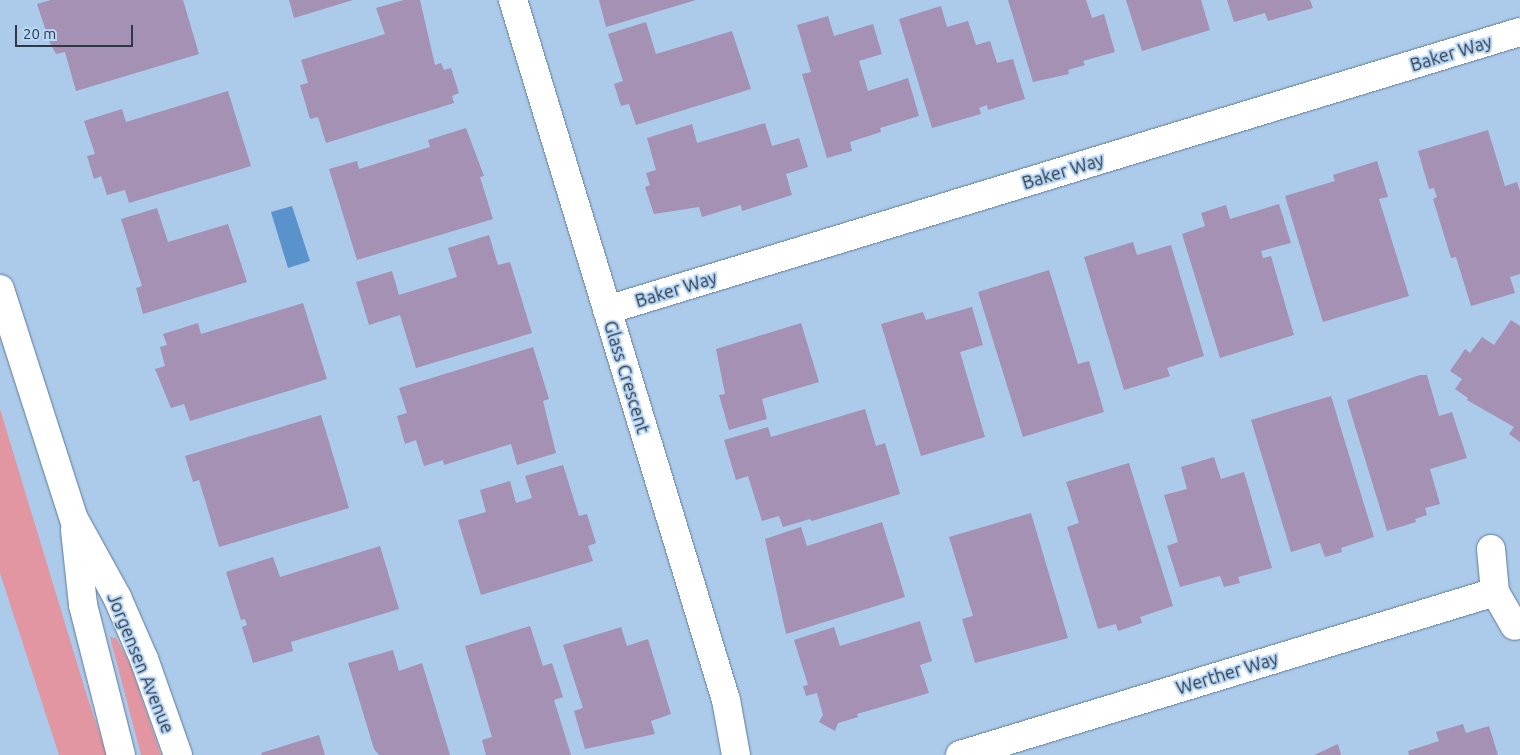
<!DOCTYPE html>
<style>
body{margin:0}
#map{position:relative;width:1520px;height:755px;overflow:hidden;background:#accaea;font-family:Ubuntu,sans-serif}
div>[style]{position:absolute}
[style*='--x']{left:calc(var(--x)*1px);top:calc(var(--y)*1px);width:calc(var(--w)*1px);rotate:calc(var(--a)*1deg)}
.green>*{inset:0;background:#e296a1}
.water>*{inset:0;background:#5a92cb}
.building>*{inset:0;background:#a491b4}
.roads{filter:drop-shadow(0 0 1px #617d9a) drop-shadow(0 0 1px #617d9a)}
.minor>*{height:28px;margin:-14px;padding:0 14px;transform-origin:14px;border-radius:14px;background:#fff}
.tertiary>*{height:28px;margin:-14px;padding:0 14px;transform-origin:14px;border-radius:14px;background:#fff}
span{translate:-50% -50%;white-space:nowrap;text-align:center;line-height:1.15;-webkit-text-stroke:4px #b9d7f7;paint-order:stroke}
.street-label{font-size:18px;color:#2d3a46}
.scale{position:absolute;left:15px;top:25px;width:118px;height:22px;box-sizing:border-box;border:2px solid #2d3a46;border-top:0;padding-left:6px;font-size:15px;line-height:18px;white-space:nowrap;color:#2d3a46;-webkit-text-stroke:4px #b9d7f7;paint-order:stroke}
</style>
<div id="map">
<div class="green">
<div style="clip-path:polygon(0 409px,87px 696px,107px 755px,59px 755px,0 573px)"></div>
<div style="clip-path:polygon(110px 637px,116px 638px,130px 664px,161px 755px,141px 755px)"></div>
</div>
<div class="water">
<div style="clip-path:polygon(292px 206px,310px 261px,288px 268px,271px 212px)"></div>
</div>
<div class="building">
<div style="clip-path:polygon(51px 0,183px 0,199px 54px,76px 91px,65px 52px,56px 54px,50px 43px,37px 4px)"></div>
<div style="clip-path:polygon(289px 0,353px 0,294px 18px)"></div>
<div style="clip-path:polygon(404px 0,420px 0,435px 65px,441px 63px,444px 70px,451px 68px,459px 93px,452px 96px,454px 103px,326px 143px,318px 117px,310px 119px,300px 85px,308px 83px,301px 60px,385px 34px,376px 8px)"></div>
<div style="clip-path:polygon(599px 0,696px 0,606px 27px)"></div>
<div style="clip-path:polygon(1008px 0,1086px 0,1092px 18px,1104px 14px,1115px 52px,1083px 61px,1085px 65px,1068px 70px,1069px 74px,1033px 82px)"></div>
<div style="clip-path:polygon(1126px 0,1201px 0,1210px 30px,1142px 51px)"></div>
<div style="clip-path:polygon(1227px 0,1310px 0,1313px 8px,1268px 21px,1265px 13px,1234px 22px)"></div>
<div style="clip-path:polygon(941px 6px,947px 27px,968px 21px,976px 45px,990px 41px,997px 63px,1013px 59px,1025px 99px,988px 110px,987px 105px,979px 108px,981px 114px,932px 128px,899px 19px)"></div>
<div style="clip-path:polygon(828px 16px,834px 36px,873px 24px,882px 54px,859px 61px,868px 91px,908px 78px,919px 116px,880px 128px,881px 132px,850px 142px,852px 151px,827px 158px,802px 74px,811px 72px,797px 25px)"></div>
<div style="clip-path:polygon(646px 22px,656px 54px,732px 31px,751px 89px,636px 125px,629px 104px,621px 106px,614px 84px,623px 81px,608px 34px)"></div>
<div style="clip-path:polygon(228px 91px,251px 166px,129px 203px,125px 190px,107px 195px,101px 176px,94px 179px,87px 156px,95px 154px,84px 121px,122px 109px,126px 122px)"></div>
<div style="clip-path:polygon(765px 123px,772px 146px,799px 138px,808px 167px,786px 174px,792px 195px,742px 211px,741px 205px,702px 217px,699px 207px,654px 214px,645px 187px,650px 185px,646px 173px,656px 170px,647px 138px,692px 124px,697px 143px)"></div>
<div style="clip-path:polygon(466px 128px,484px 176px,480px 177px,493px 219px,357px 260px,329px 169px,357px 161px,359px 169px,430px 147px,428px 140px)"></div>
<div style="clip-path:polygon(1488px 130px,1505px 186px,1517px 182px,1520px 191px,1520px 274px,1510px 277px,1515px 293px,1471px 306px,1456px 257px,1451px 258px,1433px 199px,1437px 197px,1434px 188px,1429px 189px,1418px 151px)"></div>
<div style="clip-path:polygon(1377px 161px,1388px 197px,1379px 199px,1409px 296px,1323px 322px,1285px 196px,1335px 181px,1333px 175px)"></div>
<div style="clip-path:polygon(1279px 204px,1291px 243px,1261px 251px,1263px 258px,1271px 256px,1294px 335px,1220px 358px,1182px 234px,1205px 226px,1201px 213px,1226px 205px,1230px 219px)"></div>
<div style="clip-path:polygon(157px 208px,168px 242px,228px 224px,247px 282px,143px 314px,136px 288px,142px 286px,121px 219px)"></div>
<div style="clip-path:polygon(489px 235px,498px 265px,510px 262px,532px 333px,416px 368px,400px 315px,369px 325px,356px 282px,392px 271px,399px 295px,457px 277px,448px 248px)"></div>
<div style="clip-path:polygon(1133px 242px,1137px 255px,1171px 245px,1204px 356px,1167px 368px,1170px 376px,1124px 390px,1084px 257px)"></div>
<div style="clip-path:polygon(1049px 270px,1078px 364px,1089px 361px,1104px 412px,1023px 437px,978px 292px)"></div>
<div style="clip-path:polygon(303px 303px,327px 379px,190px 421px,184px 404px,171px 408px,155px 369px,165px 366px,160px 347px,167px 345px,163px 334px,198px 323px,201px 334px)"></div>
<div style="clip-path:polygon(972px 307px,983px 345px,960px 352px,985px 437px,921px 456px,881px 324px,923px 312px,926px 320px)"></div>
<div style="clip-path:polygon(1511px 320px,1520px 326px,1520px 442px,1509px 434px,1514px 427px,1467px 400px,1468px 398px,1455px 389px,1462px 379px,1450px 371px,1465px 349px,1470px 353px,1482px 337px,1494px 345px)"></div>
<div style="clip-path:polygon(801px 323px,819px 382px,762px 399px,767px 419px,729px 430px,719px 395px,725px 394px,716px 349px)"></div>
<div style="clip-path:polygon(533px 347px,549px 399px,543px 401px,556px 453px,517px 465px,511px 444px,444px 465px,443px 460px,424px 466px,416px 440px,405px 444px,397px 416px,407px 413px,399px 388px)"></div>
<div style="clip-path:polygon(1420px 375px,1427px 375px,1439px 416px,1452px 412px,1467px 458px,1430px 469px,1440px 504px,1425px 508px,1427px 515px,1415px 519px,1416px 522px,1387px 531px,1347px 400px)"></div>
<div style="clip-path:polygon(1331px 396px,1374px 537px,1341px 548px,1342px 552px,1325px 557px,1320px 543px,1291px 552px,1251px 420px)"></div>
<div style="clip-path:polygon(865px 409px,876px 446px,885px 443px,900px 494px,812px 521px,810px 519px,783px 527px,779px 516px,762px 521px,748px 476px,736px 480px,724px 440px,768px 427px,771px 437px)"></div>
<div style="clip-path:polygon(321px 415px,349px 508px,219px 547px,199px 480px,193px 482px,185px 456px)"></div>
<div style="clip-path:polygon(1214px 457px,1221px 479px,1244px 472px,1272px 568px,1238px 577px,1240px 583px,1224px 587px,1220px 576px,1180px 587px,1167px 546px,1178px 542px,1164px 495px,1187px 489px,1181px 467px)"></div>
<div style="clip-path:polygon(1129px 463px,1173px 606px,1140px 617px,1142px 623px,1118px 631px,1116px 624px,1098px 629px,1067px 527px,1079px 523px,1066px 482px)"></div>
<div style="clip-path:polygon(563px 465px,579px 516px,587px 514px,596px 543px,588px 546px,593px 561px,481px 595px,458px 520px,486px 512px,480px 490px,510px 481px,516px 503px,532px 498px,525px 476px)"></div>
<div style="clip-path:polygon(1031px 513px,1068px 638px,975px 663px,962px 619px,973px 616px,949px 537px)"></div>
<div style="clip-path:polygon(882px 522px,905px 597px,786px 634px,765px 539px,801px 527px,807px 546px)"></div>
<div style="clip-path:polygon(380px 546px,399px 609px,291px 642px,293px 651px,253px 663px,242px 627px,247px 625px,245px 619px,241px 620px,226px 572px,273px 557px,280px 577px)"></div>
<div style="clip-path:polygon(920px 621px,932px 661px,920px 665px,929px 693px,857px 714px,858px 717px,838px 723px,835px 731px,819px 722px,823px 715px,817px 693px,806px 696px,803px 686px,808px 685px,794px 640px,834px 627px,840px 646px)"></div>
<div style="clip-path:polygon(530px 626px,543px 666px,552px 663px,563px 697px,554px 700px,571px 755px,486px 755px,482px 740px,492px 737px,465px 646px)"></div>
<div style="clip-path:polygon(621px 627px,627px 646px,648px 639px,671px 714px,651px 721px,655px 734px,585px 749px,574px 711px,583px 708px,563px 645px)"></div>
<div style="clip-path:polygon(393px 650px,399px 671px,422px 663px,450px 755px,379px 755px,374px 749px,348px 663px)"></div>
<div style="clip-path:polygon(1463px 724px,1466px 733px,1489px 726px,1498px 755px,1409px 755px,1408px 751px,1439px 741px,1436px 732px)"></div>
<div style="clip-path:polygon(319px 735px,325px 755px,262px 755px,261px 753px)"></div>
<div style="clip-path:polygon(1338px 744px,1341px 755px,1314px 755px)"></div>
</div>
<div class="roads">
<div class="minor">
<div style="--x:513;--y:0;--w:732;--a:73.08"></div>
<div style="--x:726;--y:700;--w:56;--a:79.7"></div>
<div style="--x:607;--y:310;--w:954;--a:-16.94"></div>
<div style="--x:1491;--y:549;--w:43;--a:84.7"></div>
<div style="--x:1495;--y:592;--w:39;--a:60"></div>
<div style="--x:960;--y:755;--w:559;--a:-16.94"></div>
</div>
<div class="tertiary">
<div style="--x:0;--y:289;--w:242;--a:72.2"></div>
<div style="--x:74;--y:519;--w:89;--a:61.1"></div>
<div style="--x:117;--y:597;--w:68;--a:66.5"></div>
<div style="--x:144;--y:659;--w:102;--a:70.5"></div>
<div style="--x:75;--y:530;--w:75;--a:83.9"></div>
<div style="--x:83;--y:605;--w:155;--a:75.8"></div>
</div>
</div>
<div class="street-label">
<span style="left:1451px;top:53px;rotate:-17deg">Baker Way</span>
<span style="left:1063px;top:171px;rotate:-17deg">Baker Way</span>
<span style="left:676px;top:289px;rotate:-17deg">Baker Way</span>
<span style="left:627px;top:377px;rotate:73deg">Glass Crescent</span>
<span style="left:141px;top:663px;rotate:68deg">Jorgensen Avenue</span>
<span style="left:1227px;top:673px;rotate:-17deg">Werther Way</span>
</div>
<div class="scale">20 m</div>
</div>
